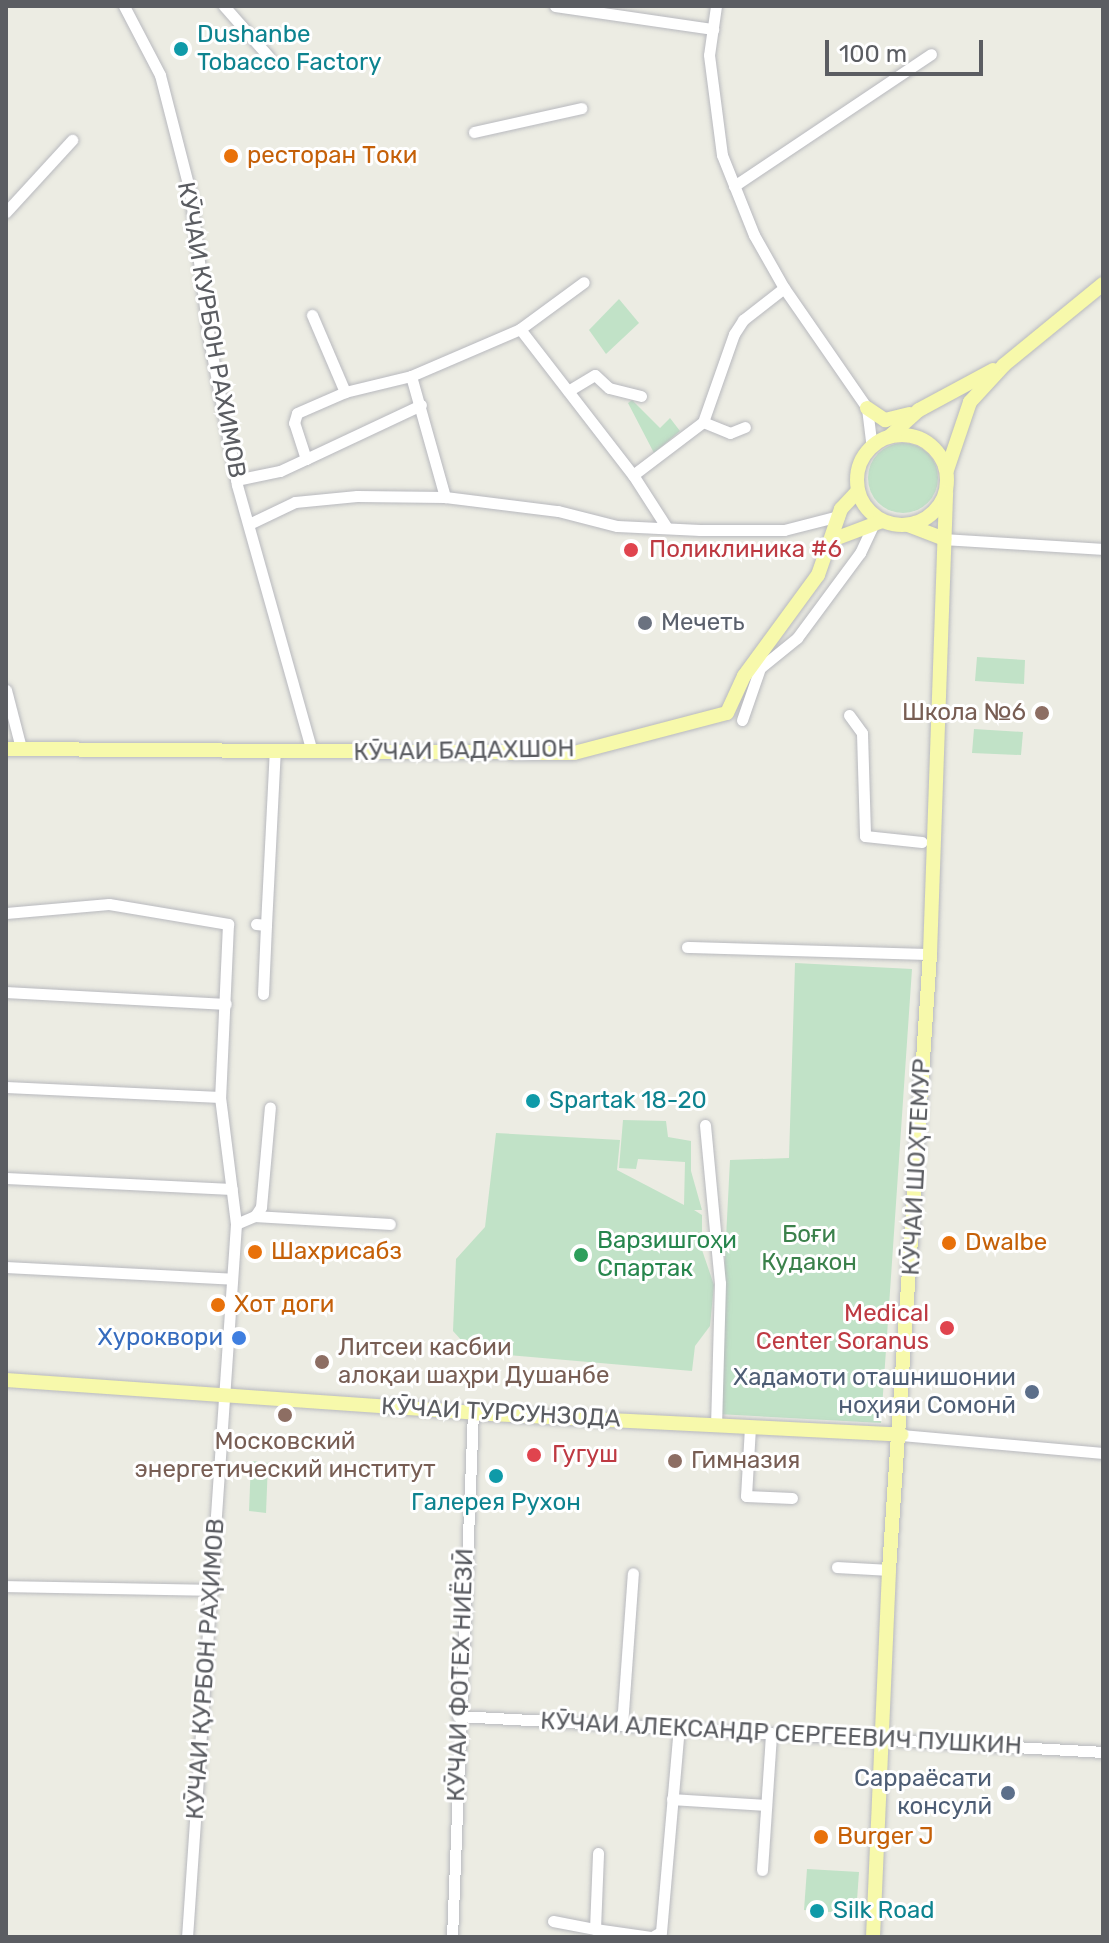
<!DOCTYPE html>
<meta charset="utf-8">
<style>
body{margin:0}
#map{position:relative;width:1109px;height:1943px;overflow:hidden;background:#ecece3;font-family:Rubik,sans-serif}
div>[style]{position:absolute}
[style*='--x']{left:calc(var(--x)*1px);top:calc(var(--y)*1px);width:calc(var(--w)*1px);rotate:calc(var(--a)*1deg)}
.green>*{inset:0;background:#c1e2c7}
.round{border-radius:50%}
.roads{filter:drop-shadow(0 0 2px #b8b9be) drop-shadow(0 0 2px #b8b9be)}
.minor>*{height:11px;margin:-5.5px;padding:0 5.5px;transform-origin:5.5px;border-radius:5.5px;background:#fff}
.major>*{height:14px;margin:-7px;padding:0 7px;transform-origin:7px;border-radius:7px;background:#f7f9ab}
.major>.ring{margin:-7px;padding:0;box-sizing:content-box;background:none;border:14px solid #f7f9ab;border-radius:50%}
.dots>*{width:22px;height:22px;translate:-50% -50%;box-sizing:border-box;border:4px solid #fff;border-radius:50%}
span{translate:-50% -50%;white-space:nowrap;text-align:center;line-height:1.15;-webkit-text-stroke:6px #fff;paint-order:stroke}
.culture-label{font-size:24px;color:#0d838f}
.left{translate:0 -50%;text-align:left}
.food-label{font-size:24px;color:#c56008}
.street-label{font-size:24px;color:#5b5d62}
.health-label{font-size:24px;color:#be3a42}
.right{translate:-100% -50%;text-align:right}
.worship-label{font-size:24px;color:#5b616d}
.education-label{font-size:24px;color:#785e54}
.park-label{font-size:24px;color:#3b814b}
.leisure-label{font-size:24px;color:#27864d}
.shop-label{font-size:24px;color:#366cbe}
.service-label{font-size:24px;color:#4e5e75}
.frame{position:absolute;inset:0;border:8px solid #5b5d62;pointer-events:none}
.scale{position:absolute;left:825px;top:40px;width:158px;height:36px;box-sizing:border-box;border:4px solid #5b5d62;border-top:0;padding-left:10px;font-size:24px;line-height:28px;white-space:nowrap;color:#5b5d62;-webkit-text-stroke:6px #fff;paint-order:stroke}
</style>
<div id="map">
<div class="green">
<div style="clip-path:polygon(619px 299px,639px 323px,606px 354px,589px 330px)"></div>
<div style="clip-path:polygon(632px 400px,660px 428px,670px 418px,680px 431px,654px 453px,628px 403px)"></div>
<div class="round" style="left:868px;top:443px;width:70px;height:70px"></div>
<div style="clip-path:polygon(977px 657px,1025px 660px,1024px 684px,975px 681px)"></div>
<div style="clip-path:polygon(974px 729px,1023px 732px,1021px 755px,972px 753px)"></div>
<div style="clip-path:polygon(795px 963px,912px 969px,881px 1423px,717px 1414px,730px 1160px,789px 1158px)"></div>
<div style="clip-path:polygon(623px 1120px,666px 1121px,668px 1137px,691px 1141px,691px 1171px,702px 1210px,694px 1210px,702px 1215px,702px 1250px,714px 1285px,710px 1326px,695px 1346px,692px 1371px,472px 1352px,453px 1331px,456px 1259px,485px 1227px,496px 1133px,620px 1140px,617px 1170px,684px 1205px,685px 1162px,638px 1159px,636px 1169px,619px 1168px)"></div>
<div style="clip-path:polygon(251px 1461px,268px 1463px,266px 1513px,249px 1511px)"></div>
<div style="clip-path:polygon(807px 1869px,859px 1872px,856px 1914px,804px 1910px)"></div>
</div>
<div class="roads">
<div class="minor">
<div style="--x:124;--y:6;--w:78;--a:62.4"></div>
<div style="--x:160;--y:75;--w:121;--a:75.6"></div>
<div style="--x:190;--y:192;--w:148;--a:82.6"></div>
<div style="--x:209;--y:339;--w:149;--a:79.1"></div>
<div style="--x:237;--y:485;--w:276;--a:74.3"></div>
<div style="--x:224;--y:6;--w:68;--a:48.6"></div>
<div style="--x:555;--y:6;--w:160;--a:8.3"></div>
<div style="--x:716;--y:6;--w:49;--a:98.1"></div>
<div style="--x:709;--y:55;--w:101;--a:82.6"></div>
<div style="--x:722;--y:155;--w:86;--a:68.2"></div>
<div style="--x:754;--y:235;--w:61;--a:60.5"></div>
<div style="--x:784;--y:288;--w:146;--a:55.3"></div>
<div style="--x:867;--y:408;--w:38;--a:83"></div>
<div style="--x:474;--y:132;--w:110;--a:-12.6"></div>
<div style="--x:734;--y:186;--w:237;--a:-33.8"></div>
<div style="--x:6;--y:212;--w:98;--a:-47.5"></div>
<div style="--x:312;--y:315;--w:84;--a:66.8"></div>
<div style="--x:520;--y:329;--w:185;--a:52.3"></div>
<div style="--x:633;--y:475;--w:63;--a:57.3"></div>
<div style="--x:411;--y:376;--w:126;--a:74.3"></div>
<div style="--x:568;--y:391;--w:31;--a:-31"></div>
<div style="--x:595;--y:375;--w:19;--a:43"></div>
<div style="--x:609;--y:388;--w:33;--a:14"></div>
<div style="--x:703;--y:422;--w:29;--a:22"></div>
<div style="--x:730;--y:433;--w:16;--a:-22"></div>
<div style="--x:306;--y:459;--w:127;--a:-25.2"></div>
<div style="--x:633;--y:475;--w:88;--a:-37.1"></div>
<div style="--x:703;--y:422;--w:93;--a:-70.6"></div>
<div style="--x:734;--y:334;--w:17;--a:-57"></div>
<div style="--x:743;--y:320;--w:52;--a:-38"></div>
<div style="--x:236;--y:480;--w:45;--a:-11.6"></div>
<div style="--x:280;--y:471;--w:29;--a:-25"></div>
<div style="--x:306;--y:459;--w:38;--a:-108"></div>
<div style="--x:294;--y:423;--w:10;--a:-73"></div>
<div style="--x:297;--y:413;--w:52;--a:-23.6"></div>
<div style="--x:345;--y:392;--w:68;--a:-13.6"></div>
<div style="--x:411;--y:376;--w:119;--a:-23.3"></div>
<div style="--x:520;--y:329;--w:79;--a:-36.3"></div>
<div style="--x:249;--y:524;--w:51;--a:-25.6"></div>
<div style="--x:295;--y:502;--w:62;--a:-5.5"></div>
<div style="--x:357;--y:496;--w:88;--a:0.7"></div>
<div style="--x:445;--y:497;--w:114;--a:7.1"></div>
<div style="--x:558;--y:511;--w:61;--a:14.3"></div>
<div style="--x:617;--y:526;--w:83;--a:2.8"></div>
<div style="--x:700;--y:530;--w:84;--a:0"></div>
<div style="--x:784;--y:530;--w:57;--a:-14.3"></div>
<div style="--x:944;--y:539;--w:159;--a:3.6"></div>
<div style="--x:6;--y:690;--w:60;--a:75.5"></div>
<div style="--x:849;--y:715;--w:22;--a:54"></div>
<div style="--x:862;--y:733;--w:103;--a:88.3"></div>
<div style="--x:865;--y:836;--w:57;--a:6"></div>
<div style="--x:742;--y:720;--w:55;--a:-70.9"></div>
<div style="--x:760;--y:668;--w:48;--a:-39"></div>
<div style="--x:797;--y:638;--w:106;--a:-53.5"></div>
<div style="--x:860;--y:553;--w:33;--a:-65"></div>
<div style="--x:6;--y:913;--w:103;--a:-5"></div>
<div style="--x:109;--y:904;--w:121;--a:9.5"></div>
<div style="--x:228;--y:924;--w:173;--a:92.6"></div>
<div style="--x:220;--y:1097;--w:128;--a:82.8"></div>
<div style="--x:236;--y:1224;--w:715;--a:93.93"></div>
<div style="--x:256;--y:924;--w:10;--a:6"></div>
<div style="--x:266;--y:925;--w:176;--a:-87.1"></div>
<div style="--x:687;--y:947;--w:243;--a:1.7"></div>
<div style="--x:6;--y:992;--w:220;--a:3.1"></div>
<div style="--x:263;--y:994;--w:69;--a:-87.5"></div>
<div style="--x:6;--y:1087;--w:214;--a:2.7"></div>
<div style="--x:705;--y:1125;--w:159;--a:84.6"></div>
<div style="--x:720;--y:1283;--w:142;--a:91.6"></div>
<div style="--x:6;--y:1178;--w:226;--a:2.8"></div>
<div style="--x:255;--y:1216;--w:11;--a:-56"></div>
<div style="--x:261;--y:1207;--w:100;--a:-84.9"></div>
<div style="--x:236;--y:1224;--w:21;--a:-23"></div>
<div style="--x:255;--y:1216;--w:135;--a:3.4"></div>
<div style="--x:6;--y:1267;--w:226;--a:3"></div>
<div style="--x:750;--y:1427;--w:69;--a:93.3"></div>
<div style="--x:746;--y:1496;--w:46;--a:2.5"></div>
<div style="--x:901;--y:1435;--w:203;--a:5.1"></div>
<div style="--x:837;--y:1567;--w:52;--a:3.3"></div>
<div style="--x:6;--y:1586;--w:207;--a:1.1"></div>
<div style="--x:458;--y:1716;--w:646;--a:3.19"></div>
<div style="--x:622;--y:1725;--w:152;--a:-85.9"></div>
<div style="--x:672;--y:1799;--w:93;--a:3.7"></div>
<div style="--x:762;--y:1870;--w:137;--a:-86.2"></div>
<div style="--x:553;--y:1921;--w:43;--a:10.8"></div>
<div style="--x:595;--y:1929;--w:76;--a:-87.7"></div>
<div style="--x:595;--y:1929;--w:58;--a:8"></div>
<div style="--x:652;--y:1937;--w:10;--a:-29"></div>
<div style="--x:661;--y:1932;--w:205;--a:-85"></div>
<div style="--x:452;--y:1937;--w:524;--a:-87.71"></div>
</div>
<div class="major">
<div style="--x:867;--y:408;--w:22;--a:34"></div>
<div style="--x:885;--y:420;--w:25;--a:-14"></div>
<div class="ring" style="left:857px;top:435px;width:76px;height:76px"></div>
<div style="--x:890;--y:436;--w:39;--a:-42"></div>
<div style="--x:919;--y:410;--w:84;--a:-28.4"></div>
<div style="--x:947;--y:470;--w:72;--a:-71.3"></div>
<div style="--x:970;--y:402;--w:50;--a:-47.4"></div>
<div style="--x:1004;--y:365;--w:128;--a:-39.3"></div>
<div style="--x:908;--y:525;--w:39;--a:21"></div>
<div style="--x:832;--y:540;--w:53;--a:-20.8"></div>
<div style="--x:6;--y:749;--w:568;--a:0.4"></div>
<div style="--x:574;--y:753;--w:158;--a:-14.7"></div>
<div style="--x:727;--y:713;--w:41;--a:-65.3"></div>
<div style="--x:744;--y:676;--w:125;--a:-53.8"></div>
<div style="--x:818;--y:575;--w:70;--a:-70.8"></div>
<div style="--x:841;--y:509;--w:25;--a:-47"></div>
<div style="--x:6;--y:1380;--w:468;--a:4"></div>
<div style="--x:473;--y:1413;--w:429;--a:2.9"></div>
<div style="--x:873;--y:1937;--w:367;--a:-87.5"></div>
<div style="--x:889;--y:1570;--w:617;--a:-86.19"></div>
<div style="--x:930;--y:954;--w:462;--a:-88"></div>
</div>
</div>
<div class="dots">
<div style="left:181px;top:49px;background:#0f9aa8"></div>
<div style="left:231px;top:156px;background:#e8710a"></div>
<div style="left:631px;top:550px;background:#e0444e"></div>
<div style="left:645px;top:623px;background:#6b7280"></div>
<div style="left:1042px;top:713px;background:#8d6e63"></div>
<div style="left:533px;top:1101px;background:#0f9aa8"></div>
<div style="left:949px;top:1243px;background:#e8710a"></div>
<div style="left:255px;top:1252px;background:#e8710a"></div>
<div style="left:581px;top:1255px;background:#2e9e5b"></div>
<div style="left:218px;top:1305px;background:#e8710a"></div>
<div style="left:947px;top:1328px;background:#e0444e"></div>
<div style="left:239px;top:1338px;background:#3f7fe0"></div>
<div style="left:322px;top:1362px;background:#8d6e63"></div>
<div style="left:1032px;top:1392px;background:#5c6f8a"></div>
<div style="left:285px;top:1415px;background:#8d6e63"></div>
<div style="left:534px;top:1455px;background:#e0444e"></div>
<div style="left:675px;top:1461px;background:#8d6e63"></div>
<div style="left:496px;top:1476px;background:#0f9aa8"></div>
<div style="left:1008px;top:1793px;background:#5c6f8a"></div>
<div style="left:821px;top:1837px;background:#e8710a"></div>
<div style="left:817px;top:1911px;background:#0f9aa8"></div>
</div>
<div class="culture-label">
<span class="left" style="left:197px;top:49px">Dushanbe<br>Tobacco Factory</span>
<span class="left" style="left:549px;top:1101px">Spartak 18-20</span>
<span style="left:496px;top:1503px">Галерея Рухон</span>
<span class="left" style="left:833px;top:1911px">Silk Road</span>
</div>
<div class="food-label">
<span class="left" style="left:247px;top:156px">ресторан Токи</span>
<span class="left" style="left:965px;top:1243px">Dwalbe</span>
<span class="left" style="left:271px;top:1252px">Шахрисабз</span>
<span class="left" style="left:234px;top:1305px">Хот доги</span>
<span class="left" style="left:837px;top:1837px">Burger J</span>
</div>
<div class="street-label">
<span style="left:211px;top:330px;rotate:80deg">КӮЧАИ КУРБОН РАХИМОВ</span>
<span style="left:464px;top:751px;rotate:-1deg">КӮЧАИ БАДАХШОН</span>
<span style="left:917px;top:1167px;rotate:-87deg">КӮЧАИ ШОҲТЕМУР</span>
<span style="left:501px;top:1413px;rotate:3deg">КӮЧАИ ТУРСУНЗОДА</span>
<span style="left:206px;top:1669px;rotate:-86deg">КӮЧАИ ҚУРБОН РАҲИМОВ</span>
<span style="left:461px;top:1675px;rotate:-88deg">КӮЧАИ ФОТЕХ НИЁЗӢ</span>
<span style="left:781px;top:1734px;rotate:3deg">КӮЧАИ АЛЕКСАНДР СЕРГЕЕВИЧ ПУШКИН</span>
</div>
<div class="health-label">
<span class="left" style="left:649px;top:550px">Поликлиника #6</span>
<span class="right" style="left:929px;top:1328px">Medical<br>Center Soranus</span>
<span class="left" style="left:552px;top:1455px">Гугуш</span>
</div>
<div class="worship-label">
<span class="left" style="left:661px;top:623px">Мечеть</span>
</div>
<div class="education-label">
<span class="right" style="left:1026px;top:713px">Школа №6</span>
<span class="left" style="left:338px;top:1362px">Литсеи касбии<br>алоқаи шаҳри Душанбе</span>
<span style="left:285px;top:1456px">Московский<br>энергетический институт</span>
<span class="left" style="left:691px;top:1461px">Гимназия</span>
</div>
<div class="park-label">
<span style="left:809px;top:1249px">Боғи<br>Кудакон</span>
</div>
<div class="leisure-label">
<span class="left" style="left:597px;top:1255px">Варзишгоҳи<br>Спартак</span>
</div>
<div class="shop-label">
<span class="right" style="left:223px;top:1338px">Хуроквори</span>
</div>
<div class="service-label">
<span class="right" style="left:1016px;top:1392px">Хадамоти оташнишонии<br>ноҳияи Сомонӣ</span>
<span class="right" style="left:992px;top:1793px">Сарраёсати<br>консулӣ</span>
</div>
<div class="frame"></div>
<div class="scale">100 m</div>
</div>
